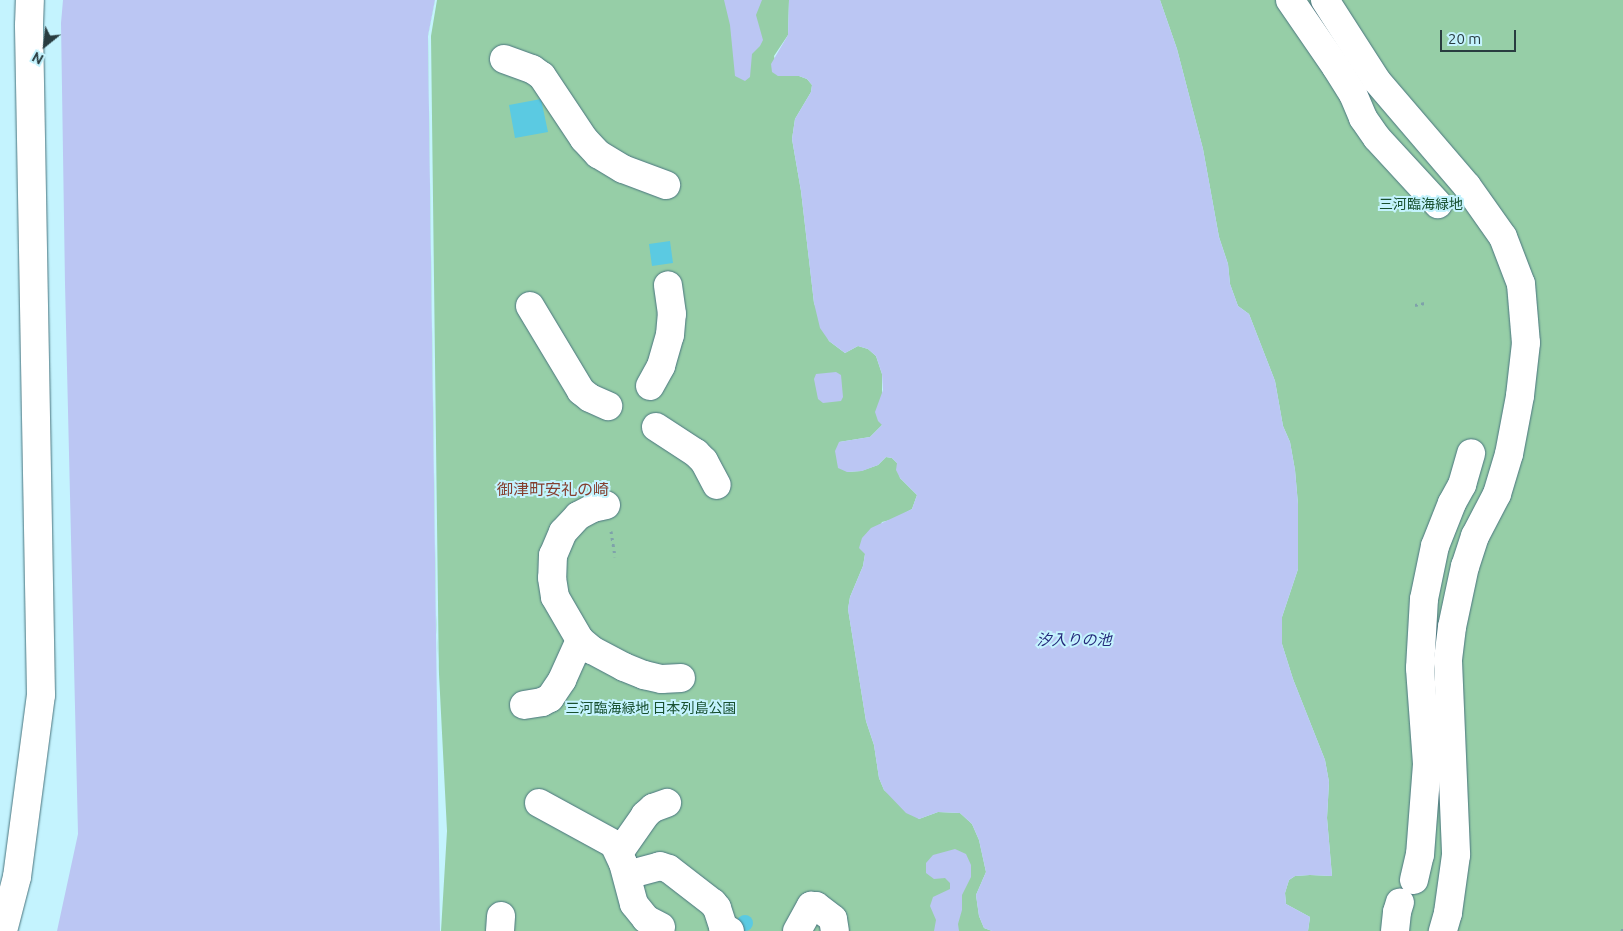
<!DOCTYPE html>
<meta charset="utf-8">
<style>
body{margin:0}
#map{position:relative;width:1623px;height:931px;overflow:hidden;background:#c4f3fe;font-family:Ubuntu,"Noto Sans JP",sans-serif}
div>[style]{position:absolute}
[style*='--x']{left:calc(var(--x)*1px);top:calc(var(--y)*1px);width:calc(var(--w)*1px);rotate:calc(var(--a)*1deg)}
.green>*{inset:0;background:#96cea7}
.water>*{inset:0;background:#bbc6f3}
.pier>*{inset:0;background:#c4f3fe}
.building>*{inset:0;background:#5bcae2}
.round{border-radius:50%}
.path>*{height:3px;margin-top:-1.5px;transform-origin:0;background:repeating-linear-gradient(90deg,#7fa2aa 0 2.5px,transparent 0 6.5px)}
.roads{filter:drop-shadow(0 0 1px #49747e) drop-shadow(0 0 1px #49747e)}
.minor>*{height:28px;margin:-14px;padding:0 14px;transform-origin:14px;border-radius:14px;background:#fff}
span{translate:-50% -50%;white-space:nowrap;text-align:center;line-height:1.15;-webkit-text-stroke:4px #c4f3fe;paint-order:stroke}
.park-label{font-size:14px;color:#18502f}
.water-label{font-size:15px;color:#252a7b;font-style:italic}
.quarter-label{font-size:16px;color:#853f2f}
.north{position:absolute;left:20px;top:20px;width:50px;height:50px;-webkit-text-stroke:4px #c4f3fe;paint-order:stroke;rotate:209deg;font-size:14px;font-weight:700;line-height:20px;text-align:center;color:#293c40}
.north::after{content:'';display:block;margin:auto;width:18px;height:22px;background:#293c40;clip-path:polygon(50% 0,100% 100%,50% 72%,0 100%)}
.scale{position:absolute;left:1440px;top:30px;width:76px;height:22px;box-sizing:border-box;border:2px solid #293c40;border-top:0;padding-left:6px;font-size:15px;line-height:18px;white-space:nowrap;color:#293c40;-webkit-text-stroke:4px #c4f3fe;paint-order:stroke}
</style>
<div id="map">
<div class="green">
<div style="clip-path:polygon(435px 0,789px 0,788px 35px,774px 56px,778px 76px,799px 76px,807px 79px,812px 85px,811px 92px,795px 119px,792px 139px,801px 191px,814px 303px,829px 341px,845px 353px,858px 346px,868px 349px,876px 356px,882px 374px,882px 425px,870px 437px,839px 442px,847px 472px,861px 471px,878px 465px,886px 457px,892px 458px,897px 463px,900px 478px,917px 495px,912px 509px,894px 519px,882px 522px,865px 554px,863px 566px,850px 597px,848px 609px,866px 721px,874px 745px,879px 778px,884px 790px,919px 819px,938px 812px,960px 813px,972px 824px,979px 840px,986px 872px,976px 895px,979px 916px,984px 928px,992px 931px,441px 931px,447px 831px,436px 615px,428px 36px)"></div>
<div style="clip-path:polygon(1160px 0,1623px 0,1623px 931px,1308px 931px,1310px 917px,1286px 904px,1285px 893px,1289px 880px,1295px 876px,1310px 875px,1332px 876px,1327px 818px,1329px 782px,1325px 760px,1293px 679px,1282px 644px,1282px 617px,1298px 569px,1298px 504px,1295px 470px,1290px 442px,1283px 426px,1275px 381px,1249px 314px,1238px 306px,1230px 284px,1228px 264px,1219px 237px,1203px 149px,1177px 49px)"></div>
</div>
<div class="water">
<div style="clip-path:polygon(63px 0,435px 0,428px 36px,440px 931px,57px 931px,78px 834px,65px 284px,61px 23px)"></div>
<div style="clip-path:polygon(724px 0,762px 0,756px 15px,763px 40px,760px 46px,752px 54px,750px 77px,745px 81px,735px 76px,730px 25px)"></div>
<div style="clip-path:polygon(789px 0,1160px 0,1177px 49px,1203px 149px,1219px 237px,1228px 264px,1230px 284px,1238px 306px,1249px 314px,1275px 381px,1283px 426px,1290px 442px,1295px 470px,1298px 504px,1298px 569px,1282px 617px,1282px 644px,1293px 679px,1325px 760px,1329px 782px,1327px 818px,1332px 876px,1310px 875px,1295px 876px,1289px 880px,1285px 893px,1286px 904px,1310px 917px,1308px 931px,992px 931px,984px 928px,979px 916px,976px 895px,986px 872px,979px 840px,972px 824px,960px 813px,938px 812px,919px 819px,906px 813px,884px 790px,879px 778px,874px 745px,866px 721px,848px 609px,850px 597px,863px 566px,865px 554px,859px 548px,862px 538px,871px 528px,912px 509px,917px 495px,900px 478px,896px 470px,897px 463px,892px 458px,886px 457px,878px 465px,862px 471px,847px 472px,838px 468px,835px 451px,839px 442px,870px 437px,882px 425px,878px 421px,875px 412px,883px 390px,882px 374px,876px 356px,868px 349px,858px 346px,845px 353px,829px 341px,820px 328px,814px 303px,801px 191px,792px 139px,795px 119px,811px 92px,812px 85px,807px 79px,799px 76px,778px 76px,772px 72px,771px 64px,788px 35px)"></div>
<div style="clip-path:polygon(836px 372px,841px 375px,843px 397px,841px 401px,823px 403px,818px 399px,814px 379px,816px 374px)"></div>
<div style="clip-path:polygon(955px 849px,966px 854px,971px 865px,971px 877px,962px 895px,962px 910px,958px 924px,959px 931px,934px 931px,936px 920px,930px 906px,933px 897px,950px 889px,950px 883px,945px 878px,934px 879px,926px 873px,926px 863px,933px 855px)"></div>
</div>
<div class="pier">
<div style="clip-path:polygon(435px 0,437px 0,431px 36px,439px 684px,436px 615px,428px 36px)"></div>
</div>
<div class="building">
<div style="clip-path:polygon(541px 99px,548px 132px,515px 138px,509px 105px)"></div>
<div style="clip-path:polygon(670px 241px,673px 263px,652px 266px,649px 244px)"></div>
<div class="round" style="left:737px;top:915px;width:16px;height:16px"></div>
</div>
<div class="path">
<div style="--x:1415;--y:305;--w:10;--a:-11"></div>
<div style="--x:611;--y:531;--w:26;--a:81"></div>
<div style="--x:1622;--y:931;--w:3;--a:-72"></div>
</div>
<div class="roads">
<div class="minor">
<div style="--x:1290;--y:0;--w:81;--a:55.5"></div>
<div style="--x:1336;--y:67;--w:32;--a:58"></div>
<div style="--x:1353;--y:94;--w:26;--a:67"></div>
<div style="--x:1363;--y:118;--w:24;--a:55"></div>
<div style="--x:1377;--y:138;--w:90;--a:47.3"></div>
<div style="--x:1325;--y:0;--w:96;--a:57.3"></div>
<div style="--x:1377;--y:81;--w:138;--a:49.4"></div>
<div style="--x:1467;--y:186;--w:62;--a:54.8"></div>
<div style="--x:1503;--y:237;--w:50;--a:69"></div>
<div style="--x:1521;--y:284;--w:59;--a:85.2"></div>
<div style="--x:1526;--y:343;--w:53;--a:96.5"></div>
<div style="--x:1520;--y:396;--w:59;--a:100.7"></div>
<div style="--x:1509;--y:454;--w:42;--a:106.7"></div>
<div style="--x:1497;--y:494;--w:47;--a:117.6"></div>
<div style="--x:1475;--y:536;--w:32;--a:108"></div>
<div style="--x:1465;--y:566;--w:62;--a:102"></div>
<div style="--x:1452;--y:627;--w:34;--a:97"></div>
<div style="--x:1448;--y:661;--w:194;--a:87.6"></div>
<div style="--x:1456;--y:855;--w:59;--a:97.9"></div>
<div style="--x:1448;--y:913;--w:19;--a:106"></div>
<div style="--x:504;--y:59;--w:30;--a:20"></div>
<div style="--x:532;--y:69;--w:12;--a:35"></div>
<div style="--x:542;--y:76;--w:76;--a:56.3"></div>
<div style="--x:584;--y:139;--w:21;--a:47"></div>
<div style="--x:598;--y:154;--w:29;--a:31"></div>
<div style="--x:623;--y:169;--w:46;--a:20.4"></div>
<div style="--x:530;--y:306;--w:99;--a:59"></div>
<div style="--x:581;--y:391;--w:11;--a:38"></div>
<div style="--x:590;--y:398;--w:20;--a:24"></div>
<div style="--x:650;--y:386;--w:23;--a:-61"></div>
<div style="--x:661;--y:366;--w:32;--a:-74"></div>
<div style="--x:670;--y:335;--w:21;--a:-85"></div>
<div style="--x:672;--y:314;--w:29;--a:-98"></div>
<div style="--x:656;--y:427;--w:48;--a:33"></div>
<div style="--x:696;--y:453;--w:11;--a:45"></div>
<div style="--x:704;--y:461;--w:27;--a:62"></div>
<div style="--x:606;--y:505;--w:13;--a:167"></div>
<div style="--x:593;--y:508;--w:17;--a:152"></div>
<div style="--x:578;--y:516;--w:22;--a:133"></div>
<div style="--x:563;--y:532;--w:25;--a:113"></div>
<div style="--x:553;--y:555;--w:23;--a:92"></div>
<div style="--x:552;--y:578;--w:19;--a:81"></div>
<div style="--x:555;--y:597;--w:50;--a:59.8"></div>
<div style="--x:580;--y:640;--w:16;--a:40"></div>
<div style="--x:592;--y:650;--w:36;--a:28"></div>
<div style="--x:624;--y:667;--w:22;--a:22"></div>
<div style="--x:644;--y:675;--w:18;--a:13"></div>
<div style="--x:662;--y:679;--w:19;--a:-3"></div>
<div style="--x:524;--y:705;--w:18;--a:-9"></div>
<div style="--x:542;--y:702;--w:9;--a:-27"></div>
<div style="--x:550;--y:698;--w:22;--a:-56"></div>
<div style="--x:562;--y:680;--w:44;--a:-65.8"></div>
<div style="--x:539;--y:803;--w:85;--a:28.7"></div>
<div style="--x:614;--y:844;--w:21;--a:65"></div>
<div style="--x:623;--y:863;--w:42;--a:75"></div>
<div style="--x:634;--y:904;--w:19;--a:51"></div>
<div style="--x:646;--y:919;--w:17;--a:28"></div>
<div style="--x:618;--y:849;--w:5;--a:-22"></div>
<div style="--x:623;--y:847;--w:39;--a:-55"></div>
<div style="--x:645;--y:815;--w:11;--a:-41"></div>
<div style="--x:653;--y:808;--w:15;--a:-20"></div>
<div style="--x:627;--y:875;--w:34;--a:-15"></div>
<div style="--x:660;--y:866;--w:9;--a:18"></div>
<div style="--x:669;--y:869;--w:56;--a:37.7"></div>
<div style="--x:713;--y:903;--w:6;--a:51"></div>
<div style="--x:717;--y:908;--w:20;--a:72"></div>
<div style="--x:723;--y:927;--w:8;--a:30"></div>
<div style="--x:1414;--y:880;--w:26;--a:-77"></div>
<div style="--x:1420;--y:855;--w:91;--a:-85.6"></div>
<div style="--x:1427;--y:764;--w:96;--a:-94.2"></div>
<div style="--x:1420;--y:668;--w:69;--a:-86.7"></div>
<div style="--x:1424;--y:599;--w:54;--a:-78.3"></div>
<div style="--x:1435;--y:546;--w:46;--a:-68.4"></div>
<div style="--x:1452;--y:503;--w:21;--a:-61"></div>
<div style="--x:1462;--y:485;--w:33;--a:-74"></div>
<div style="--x:3;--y:931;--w:56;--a:-75.5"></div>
<div style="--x:17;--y:877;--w:184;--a:-82.5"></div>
<div style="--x:41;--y:695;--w:670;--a:-91.03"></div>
<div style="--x:29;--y:25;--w:25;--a:-88"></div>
<div style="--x:500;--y:931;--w:15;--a:-86"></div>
<div style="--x:797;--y:931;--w:29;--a:-61"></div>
<div style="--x:811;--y:906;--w:5;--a:0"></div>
<div style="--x:816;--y:906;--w:21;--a:37"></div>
<div style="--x:833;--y:919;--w:12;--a:81"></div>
<div style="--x:1395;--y:931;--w:19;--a:-84"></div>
<div style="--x:1397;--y:912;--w:10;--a:-73"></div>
</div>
</div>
<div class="park-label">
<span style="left:1421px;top:204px">三河臨海緑地</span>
<span style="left:651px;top:708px">三河臨海緑地 日本列島公園</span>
</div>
<div class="water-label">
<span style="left:1074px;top:640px">汐入りの池</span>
</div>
<div class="quarter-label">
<span style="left:553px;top:489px">御津町安礼の崎</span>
</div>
<div class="north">N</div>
<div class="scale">20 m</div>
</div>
